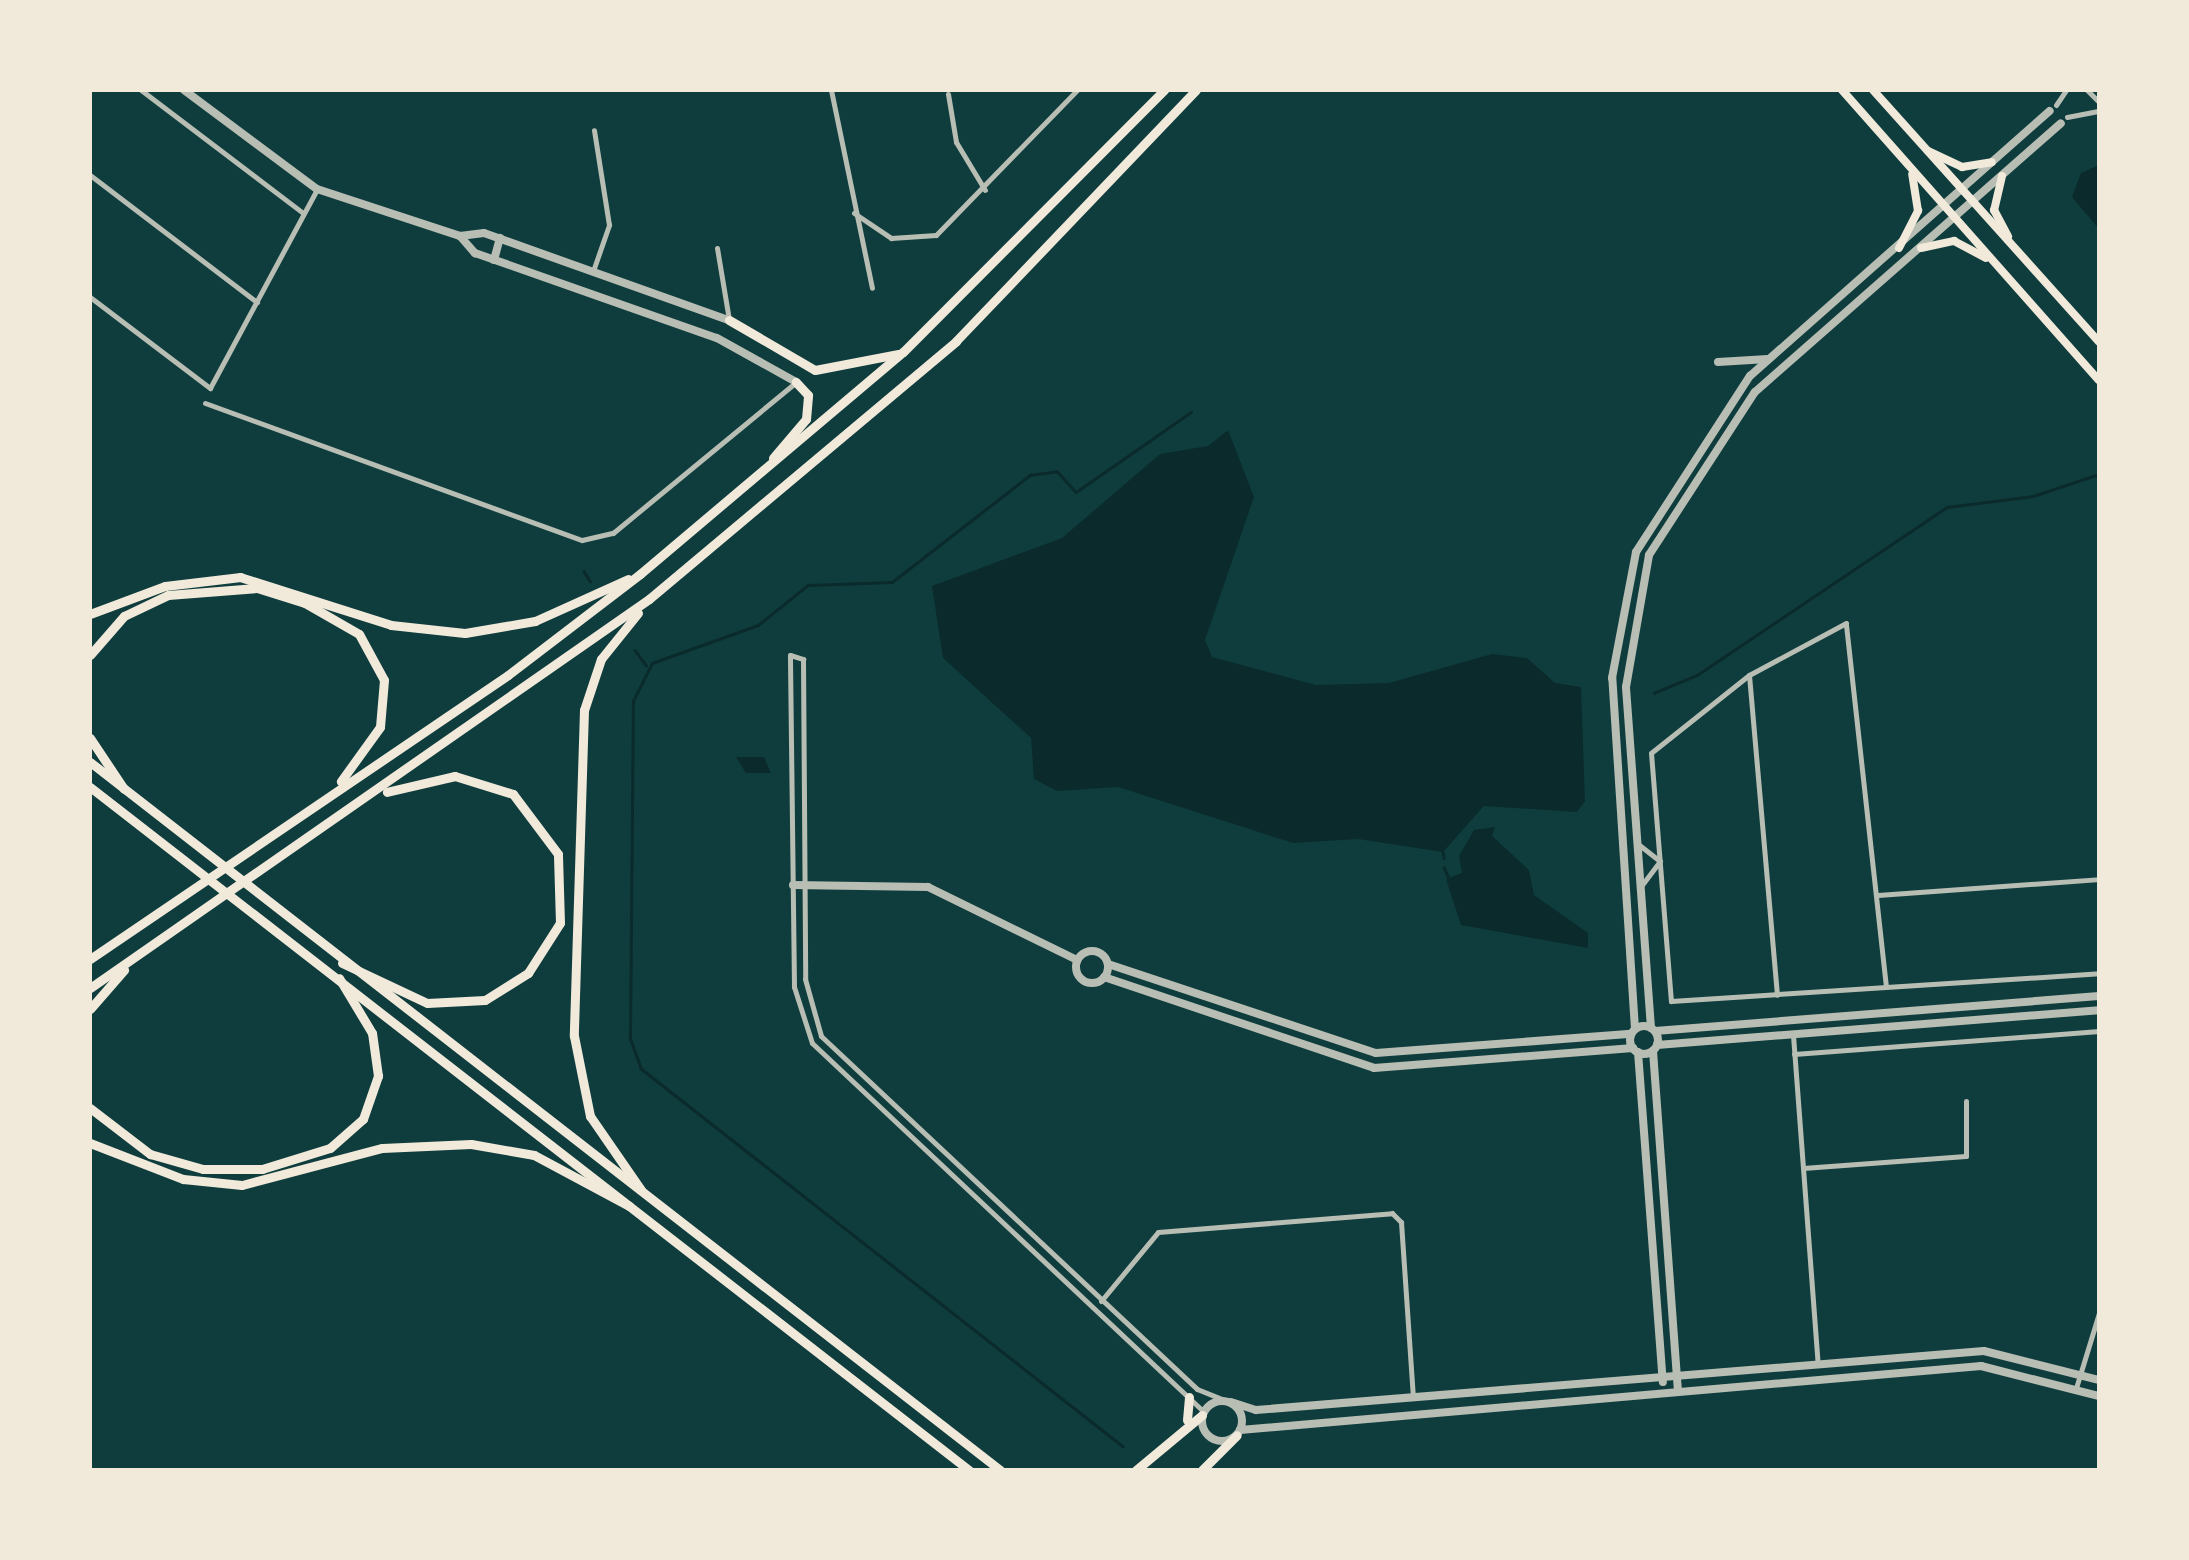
<!DOCTYPE html>
<style>
body{margin:0}
#map{position:relative;width:2189px;height:1560px;overflow:hidden;background:#0f3d3e;font-family:"Space Grotesk",sans-serif}
div>[style]{position:absolute}
[style*='--x']{left:calc(var(--x)*1px);top:calc(var(--y)*1px);width:calc(var(--w)*1px);rotate:calc(var(--a)*1deg)}
.water>*{inset:0;background:#0a2a2b}
.stream>*{height:2.5px;margin:-1.25px;padding:0 1.25px;transform-origin:1.25px;border-radius:1.25px;background:#0a2a2b}
.minor>*{height:5px;margin:-2.5px;padding:0 2.5px;transform-origin:2.5px;border-radius:2.5px;background:#b8beb3}
.tertiary>*{height:8px;margin:-4px;padding:0 4px;transform-origin:4px;border-radius:4px;background:#b8beb3}
.tertiary>.ring{margin:-4px;padding:0;box-sizing:content-box;background:none;border:8px solid #b8beb3;border-radius:50%}
.secondary>*{height:8px;margin:-4px;padding:0 4px;transform-origin:4px;border-radius:4px;background:#f1e9da}
.primary>*{height:9px;margin:-4.5px;padding:0 4.5px;transform-origin:4.5px;border-radius:4.5px;background:#f1e9da}
.trunk>*{height:9px;margin:-4.5px;padding:0 4.5px;transform-origin:4.5px;border-radius:4.5px;background:#f1e9da}
span{translate:-50% -50%;white-space:nowrap;text-align:center;line-height:1.15;-webkit-text-stroke:9px #f1e9da;paint-order:stroke}
.frame{position:absolute;inset:0;border:92px solid #f1e9da;pointer-events:none}
</style>
<div id="map">
<div class="water">
<div style="clip-path:polygon(2099px 165px,2099px 229px,2072px 197px,2081px 173px)"></div>
<div style="clip-path:polygon(1228px 430px,1254px 497px,1205px 640px,1212px 657px,1316px 685px,1389px 683px,1492px 654px,1527px 658px,1555px 683px,1581px 687px,1585px 801px,1577px 812px,1484px 806px,1443px 852px,1358px 839px,1293px 843px,1118px 787px,1057px 791px,1034px 779px,1031px 738px,943px 658px,932px 586px,1062px 538px,1160px 454px,1208px 446px)"></div>
<div style="clip-path:polygon(736px 757px,764px 757px,771px 773px,746px 773px)"></div>
<div style="clip-path:polygon(1495px 827px,1492px 836px,1529px 870px,1534px 895px,1588px 933px,1588px 948px,1461px 925px,1446px 879px,1462px 873px,1459px 856px,1474px 830px)"></div>
</div>
<div class="stream">
<div style="--x:584;--y:571;--w:12;--a:59"></div>
<div style="--x:635;--y:650;--w:19;--a:54"></div>
<div style="--x:1654;--y:693;--w:47;--a:-22.7"></div>
<div style="--x:1697;--y:675;--w:301;--a:-33.9"></div>
<div style="--x:1947;--y:507;--w:87;--a:-7.3"></div>
<div style="--x:2033;--y:496;--w:70;--a:-18.4"></div>
<div style="--x:1443;--y:852;--w:6;--a:81"></div>
<div style="--x:1444;--y:867;--w:10;--a:66"></div>
<div style="--x:1123;--y:1447;--w:613;--a:-141.9"></div>
<div style="--x:641;--y:1069;--w:33;--a:-110"></div>
<div style="--x:630;--y:1038;--w:337;--a:-89.5"></div>
<div style="--x:633;--y:701;--w:42;--a:-63.4"></div>
<div style="--x:652;--y:663;--w:113;--a:-19.7"></div>
<div style="--x:758;--y:625;--w:64;--a:-38.7"></div>
<div style="--x:808;--y:585;--w:84;--a:-2"></div>
<div style="--x:892;--y:582;--w:175;--a:-37.8"></div>
<div style="--x:1030;--y:475;--w:27;--a:-8"></div>
<div style="--x:1057;--y:471;--w:28;--a:48"></div>
<div style="--x:1076;--y:492;--w:140;--a:-34.8"></div>
</div>
<div class="minor">
<div style="--x:141;--y:90;--w:202;--a:37.2"></div>
<div style="--x:831;--y:90;--w:202;--a:78.3"></div>
<div style="--x:2087;--y:90;--w:17;--a:45"></div>
<div style="--x:948;--y:94;--w:49;--a:80.5"></div>
<div style="--x:956;--y:142;--w:56;--a:58.9"></div>
<div style="--x:2056;--y:105;--w:18;--a:-56"></div>
<div style="--x:2067;--y:117;--w:33;--a:-11"></div>
<div style="--x:90;--y:175;--w:210;--a:37.3"></div>
<div style="--x:854;--y:213;--w:45;--a:34"></div>
<div style="--x:891;--y:238;--w:45;--a:-3.8"></div>
<div style="--x:936;--y:235;--w:202;--a:-45.8"></div>
<div style="--x:717;--y:248;--w:73;--a:80.5"></div>
<div style="--x:593;--y:271;--w:49;--a:-70.8"></div>
<div style="--x:609;--y:225;--w:96;--a:-99"></div>
<div style="--x:90;--y:297;--w:151;--a:37.2"></div>
<div style="--x:210;--y:388;--w:226;--a:-61.7"></div>
<div style="--x:205;--y:403;--w:401;--a:20"></div>
<div style="--x:582;--y:540;--w:32;--a:-13"></div>
<div style="--x:613;--y:533;--w:237;--a:-39.5"></div>
<div style="--x:1749;--y:675;--w:321;--a:85"></div>
<div style="--x:1638;--y:844;--w:28;--a:38"></div>
<div style="--x:1660;--y:861;--w:31;--a:127"></div>
<div style="--x:1878;--y:895;--w:222;--a:-4.1"></div>
<div style="--x:1886;--y:987;--w:366;--a:-96.3"></div>
<div style="--x:1846;--y:623;--w:110;--a:151.8"></div>
<div style="--x:1749;--y:675;--w:125;--a:141.5"></div>
<div style="--x:1651;--y:753;--w:249;--a:85.4"></div>
<div style="--x:1671;--y:1001;--w:429;--a:-3.7"></div>
<div style="--x:1793;--y:1035;--w:331;--a:85.7"></div>
<div style="--x:1794;--y:1054;--w:306;--a:-4.3"></div>
<div style="--x:1803;--y:1168;--w:163;--a:-4.2"></div>
<div style="--x:1966;--y:1156;--w:55;--a:-90"></div>
<div style="--x:1101;--y:1301;--w:89;--a:-50.4"></div>
<div style="--x:1158;--y:1232;--w:235;--a:-4.6"></div>
<div style="--x:1392;--y:1213;--w:13;--a:45"></div>
<div style="--x:1401;--y:1222;--w:174;--a:86.1"></div>
<div style="--x:2076;--y:1388;--w:78;--a:-73"></div>
<div style="--x:1204;--y:1412;--w:538;--a:-136.73"></div>
<div style="--x:812;--y:1043;--w:59;--a:-107.8"></div>
<div style="--x:794;--y:987;--w:332;--a:-90.7"></div>
<div style="--x:790;--y:655;--w:14;--a:17"></div>
<div style="--x:803;--y:659;--w:320;--a:89.6"></div>
<div style="--x:805;--y:979;--w:59;--a:74.3"></div>
<div style="--x:821;--y:1036;--w:516;--a:43.19"></div>
<div style="--x:1197;--y:1389;--w:31;--a:22"></div>
</div>
<div class="tertiary">
<div style="--x:184;--y:90;--w:166;--a:36.7"></div>
<div style="--x:317;--y:189;--w:151;--a:18.2"></div>
<div style="--x:460;--y:236;--w:24;--a:-7"></div>
<div style="--x:484;--y:233;--w:260;--a:19.6"></div>
<div style="--x:460;--y:236;--w:23;--a:49"></div>
<div style="--x:475;--y:253;--w:256;--a:19.4"></div>
<div style="--x:717;--y:338;--w:90;--a:29.1"></div>
<div style="--x:494;--y:260;--w:23;--a:-75"></div>
<div style="--x:1718;--y:362;--w:50;--a:-3.4"></div>
<div style="--x:793;--y:885;--w:135;--a:0.8"></div>
<div style="--x:928;--y:887;--w:166;--a:26.1"></div>
<div class="ring" style="left:1076px;top:951px;width:24px;height:24px"></div>
<div style="--x:1108;--y:964;--w:282;--a:18.4"></div>
<div style="--x:1376;--y:1053;--w:256;--a:-4.3"></div>
<div style="--x:1104;--y:977;--w:285;--a:18.6"></div>
<div style="--x:1374;--y:1068;--w:260;--a:-4.4"></div>
<div class="ring" style="left:1630px;top:1026px;width:20px;height:20px"></div>
<div style="--x:1651;--y:1028;--w:342;--a:-94.2"></div>
<div style="--x:1626;--y:687;--w:134;--a:-80.1"></div>
<div style="--x:1649;--y:555;--w:194;--a:-57"></div>
<div style="--x:1755;--y:392;--w:407;--a:-41.3"></div>
<div style="--x:1635;--y:1029;--w:352;--a:-93.7"></div>
<div style="--x:1612;--y:678;--w:128;--a:-79.2"></div>
<div style="--x:1636;--y:552;--w:210;--a:-57.1"></div>
<div style="--x:1750;--y:376;--w:400;--a:-41.5"></div>
<div style="--x:1655;--y:1031;--w:445;--a:-4.5"></div>
<div style="--x:1657;--y:1045;--w:443;--a:-4.5"></div>
<div style="--x:1653;--y:1051;--w:341;--a:85.8"></div>
<div style="--x:1638;--y:1052;--w:331;--a:85.7"></div>
<div class="ring" style="left:1202px;top:1401px;width:32px;height:32px"></div>
<div style="--x:1231;--y:1402;--w:26;--a:18"></div>
<div style="--x:1256;--y:1410;--w:730;--a:-4.63"></div>
<div style="--x:1984;--y:1351;--w:119;--a:14.2"></div>
<div style="--x:1240;--y:1430;--w:744;--a:-4.94"></div>
<div style="--x:1981;--y:1366;--w:122;--a:14.3"></div>
</div>
<div class="secondary">
<div style="--x:1842;--y:90;--w:387;--a:48.5"></div>
<div style="--x:1873;--y:90;--w:338;--a:48.1"></div>
<div style="--x:1928;--y:151;--w:38;--a:25"></div>
<div style="--x:1962;--y:167;--w:30;--a:-9"></div>
<div style="--x:2002;--y:176;--w:35;--a:103"></div>
<div style="--x:1994;--y:210;--w:30;--a:62"></div>
<div style="--x:1899;--y:248;--w:42;--a:-62.8"></div>
<div style="--x:1918;--y:211;--w:37;--a:-99"></div>
<div style="--x:1921;--y:248;--w:34;--a:-12"></div>
<div style="--x:1954;--y:241;--w:36;--a:28"></div>
</div>
<div class="primary">
<div style="--x:90;--y:762;--w:1153;--a:37.88"></div>
<div style="--x:90;--y:787;--w:1113;--a:37.85"></div>
<div style="--x:1187;--y:1420;--w:23;--a:-85"></div>
<div style="--x:1136;--y:1470;--w:86;--a:-39.8"></div>
<div style="--x:1202;--y:1470;--w:49;--a:-45"></div>
</div>
<div class="trunk">
<div style="--x:729;--y:320;--w:99;--a:30.2"></div>
<div style="--x:815;--y:370;--w:85;--a:-10.9"></div>
<div style="--x:773;--y:458;--w:51;--a:-49.8"></div>
<div style="--x:806;--y:419;--w:24;--a:-85"></div>
<div style="--x:808;--y:395;--w:18;--a:-133"></div>
<div style="--x:638;--y:613;--w:59;--a:128.8"></div>
<div style="--x:601;--y:659;--w:54;--a:108.4"></div>
<div style="--x:584;--y:710;--w:326;--a:91.8"></div>
<div style="--x:574;--y:1036;--w:82;--a:78.7"></div>
<div style="--x:590;--y:1116;--w:90;--a:55.4"></div>
<div style="--x:90;--y:614;--w:80;--a:-20.5"></div>
<div style="--x:165;--y:586;--w:76;--a:-6.8"></div>
<div style="--x:240;--y:577;--w:158;--a:17.6"></div>
<div style="--x:391;--y:625;--w:74;--a:6.2"></div>
<div style="--x:465;--y:633;--w:71;--a:-9.7"></div>
<div style="--x:535;--y:621;--w:102;--a:-24.3"></div>
<div style="--x:90;--y:655;--w:52;--a:-48.9"></div>
<div style="--x:124;--y:616;--w:49;--a:-25.5"></div>
<div style="--x:168;--y:595;--w:89;--a:-4.5"></div>
<div style="--x:257;--y:588;--w:50;--a:17.4"></div>
<div style="--x:305;--y:603;--w:62;--a:29.9"></div>
<div style="--x:359;--y:634;--w:52;--a:61.5"></div>
<div style="--x:384;--y:680;--w:47;--a:94.9"></div>
<div style="--x:380;--y:727;--w:67;--a:125.8"></div>
<div style="--x:90;--y:738;--w:61;--a:56.3"></div>
<div style="--x:90;--y:959;--w:505;--a:-34.19"></div>
<div style="--x:508;--y:675;--w:166;--a:-37.4"></div>
<div style="--x:640;--y:574;--w:344;--a:-40.2"></div>
<div style="--x:903;--y:352;--w:370;--a:-45.1"></div>
<div style="--x:342;--y:963;--w:94;--a:25.2"></div>
<div style="--x:427;--y:1003;--w:58;--a:-3"></div>
<div style="--x:485;--y:1000;--w:51;--a:-32.1"></div>
<div style="--x:528;--y:973;--w:59;--a:-57.4"></div>
<div style="--x:560;--y:923;--w:69;--a:-91.7"></div>
<div style="--x:558;--y:854;--w:75;--a:-126.9"></div>
<div style="--x:513;--y:794;--w:61;--a:-162.8"></div>
<div style="--x:455;--y:776;--w:70;--a:166.8"></div>
<div style="--x:90;--y:988;--w:681;--a:-34.83"></div>
<div style="--x:649;--y:599;--w:401;--a:-40"></div>
<div style="--x:956;--y:341;--w:347;--a:-46.3"></div>
<div style="--x:90;--y:1009;--w:52;--a:-48.9"></div>
<div style="--x:90;--y:1108;--w:76;--a:37.5"></div>
<div style="--x:150;--y:1154;--w:55;--a:15.8"></div>
<div style="--x:203;--y:1169;--w:59;--a:0"></div>
<div style="--x:262;--y:1169;--w:71;--a:-17.2"></div>
<div style="--x:330;--y:1148;--w:44;--a:-41.3"></div>
<div style="--x:363;--y:1119;--w:46;--a:-70.8"></div>
<div style="--x:378;--y:1076;--w:43;--a:-97.9"></div>
<div style="--x:372;--y:1033;--w:64;--a:-121"></div>
<div style="--x:90;--y:1143;--w:100;--a:21.2"></div>
<div style="--x:183;--y:1179;--w:59;--a:5.8"></div>
<div style="--x:242;--y:1185;--w:145;--a:-14.8"></div>
<div style="--x:382;--y:1148;--w:89;--a:-2.6"></div>
<div style="--x:471;--y:1144;--w:64;--a:9.9"></div>
<div style="--x:534;--y:1155;--w:108;--a:28.2"></div>
</div>
<div class="frame"></div>
</div>
